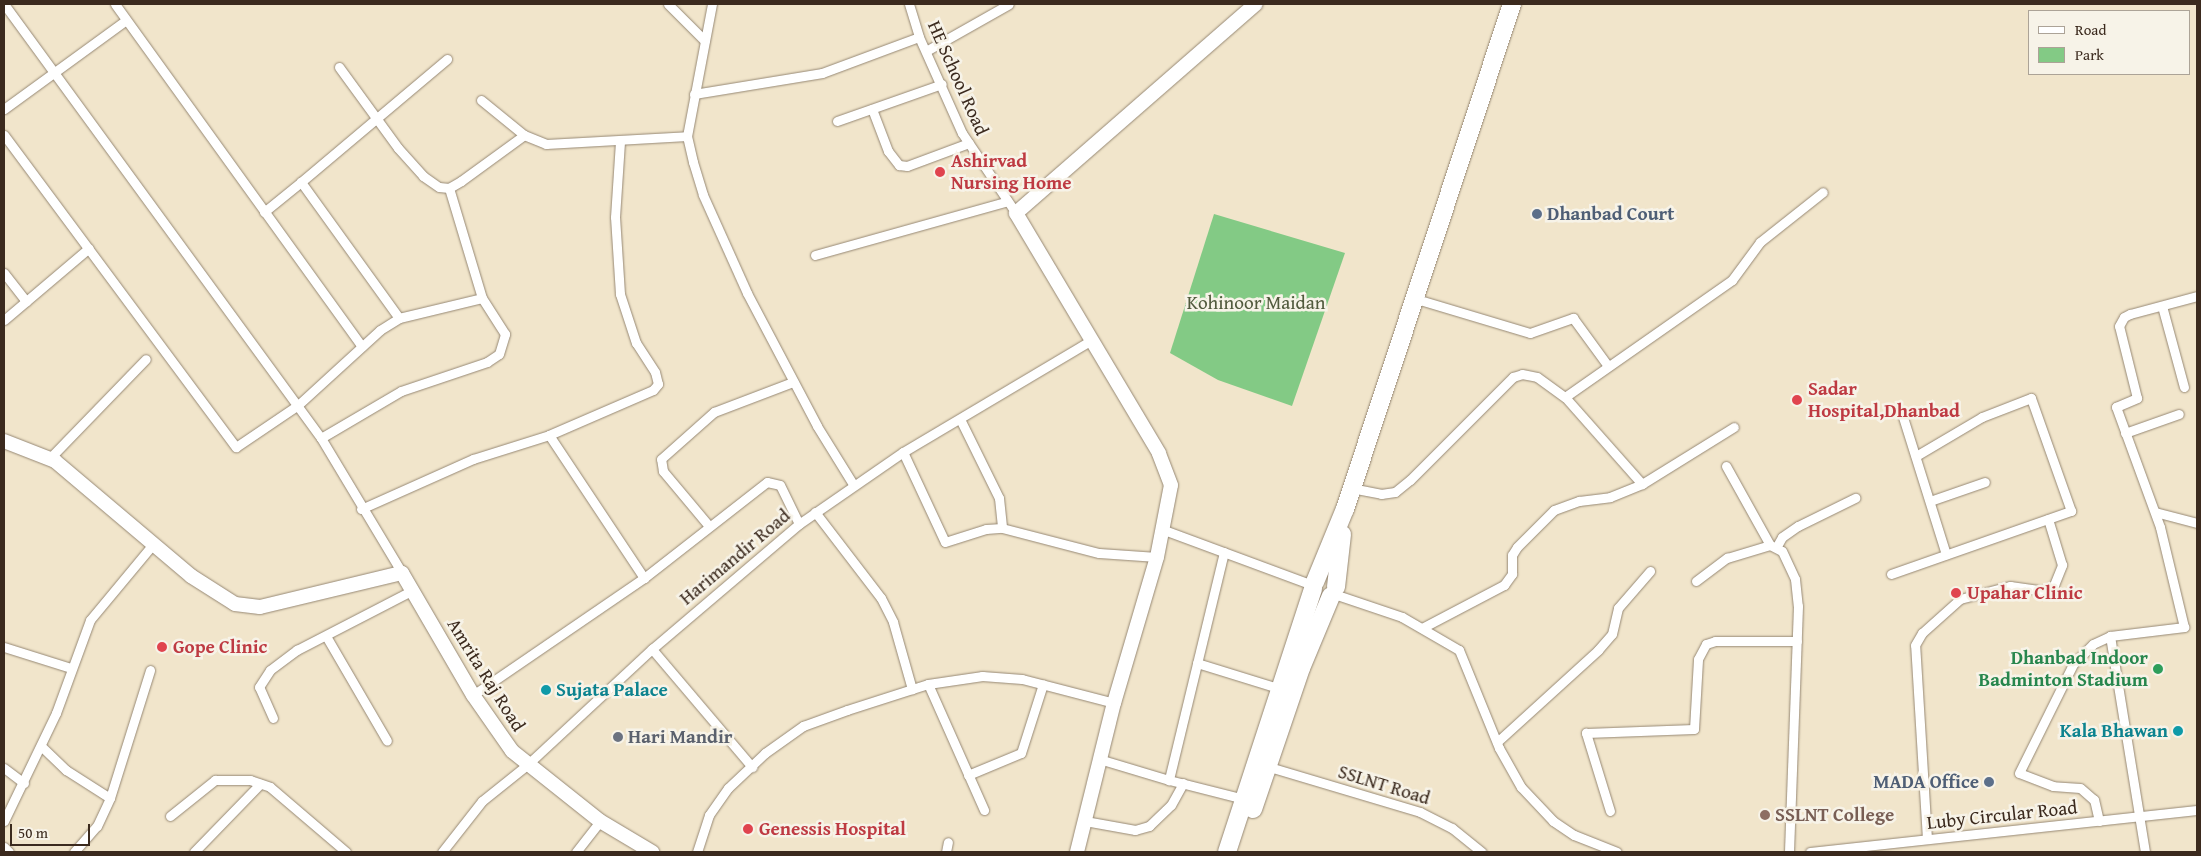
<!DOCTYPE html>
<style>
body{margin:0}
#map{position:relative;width:2201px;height:856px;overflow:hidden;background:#f1e5cb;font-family:"Gentium Book Plus",serif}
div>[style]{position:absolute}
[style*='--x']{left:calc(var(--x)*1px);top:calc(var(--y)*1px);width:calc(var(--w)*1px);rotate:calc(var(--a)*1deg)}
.green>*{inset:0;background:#83ca85}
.roads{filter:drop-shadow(0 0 1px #968874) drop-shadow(0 0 1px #968874)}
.street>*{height:9px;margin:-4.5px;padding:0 4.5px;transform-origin:4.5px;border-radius:4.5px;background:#fff}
.secondary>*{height:14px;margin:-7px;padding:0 7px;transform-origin:7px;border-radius:7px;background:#fff}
.highway>*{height:18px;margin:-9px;padding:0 9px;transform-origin:9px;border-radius:9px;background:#fff}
.dots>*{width:14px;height:14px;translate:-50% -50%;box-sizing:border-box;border:2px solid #f7f3e8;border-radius:50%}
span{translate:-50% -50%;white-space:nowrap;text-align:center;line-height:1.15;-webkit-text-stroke:5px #f7f3e8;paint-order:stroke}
.street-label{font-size:19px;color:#3b2a1e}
.health-label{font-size:19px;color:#be3a42;font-weight:700}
.left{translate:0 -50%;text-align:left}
.service-label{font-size:19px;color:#4e5e75;font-weight:700}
.right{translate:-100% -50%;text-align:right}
.park-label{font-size:19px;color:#515a3d}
.leisure-label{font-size:19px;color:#27864d;font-weight:700}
.culture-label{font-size:19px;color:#0d838f;font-weight:700}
.worship-label{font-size:19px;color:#5b616d;font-weight:700}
.education-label{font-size:19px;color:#785e54;font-weight:700}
.frame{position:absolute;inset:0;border:5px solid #3b2a1e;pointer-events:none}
.legend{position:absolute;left:2028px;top:10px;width:162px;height:65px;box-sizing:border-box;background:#f7f3e8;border:1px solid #aca397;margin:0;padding:6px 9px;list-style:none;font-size:15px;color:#3b2a1e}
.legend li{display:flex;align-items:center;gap:10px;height:25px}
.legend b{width:25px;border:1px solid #aca397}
.scale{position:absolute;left:10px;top:824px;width:80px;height:22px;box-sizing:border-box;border:2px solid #3b2a1e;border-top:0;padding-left:6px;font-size:15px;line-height:18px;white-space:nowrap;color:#3b2a1e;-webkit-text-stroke:4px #f7f3e8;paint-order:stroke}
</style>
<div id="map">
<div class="green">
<div style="clip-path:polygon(1214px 214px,1345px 253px,1292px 406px,1218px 380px,1170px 353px)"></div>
</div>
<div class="roads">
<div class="street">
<div style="--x:4;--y:4;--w:537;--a:53.86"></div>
<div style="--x:321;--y:438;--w:157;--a:59"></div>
<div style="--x:115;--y:4;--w:422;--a:54.2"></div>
<div style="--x:668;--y:4;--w:52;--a:45"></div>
<div style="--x:712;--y:4;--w:134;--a:100.7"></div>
<div style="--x:687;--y:136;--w:27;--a:77"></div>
<div style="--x:693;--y:162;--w:34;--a:73"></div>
<div style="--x:703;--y:195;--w:107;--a:65.8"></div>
<div style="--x:747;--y:293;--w:150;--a:62.2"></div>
<div style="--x:817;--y:426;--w:68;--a:58.2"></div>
<div style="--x:909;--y:4;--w:34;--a:73"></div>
<div style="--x:919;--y:37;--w:105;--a:65.9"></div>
<div style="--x:962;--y:133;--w:97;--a:56"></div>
<div style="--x:926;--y:51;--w:95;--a:-29.5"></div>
<div style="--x:339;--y:67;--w:100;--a:53.9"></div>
<div style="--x:398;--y:148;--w:38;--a:48"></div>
<div style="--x:423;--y:176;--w:19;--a:35"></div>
<div style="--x:439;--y:187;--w:10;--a:6"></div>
<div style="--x:449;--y:188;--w:14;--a:-30"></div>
<div style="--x:461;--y:181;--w:78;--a:-36.1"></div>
<div style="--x:694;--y:94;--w:130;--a:-9.3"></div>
<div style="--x:822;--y:73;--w:103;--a:-20.4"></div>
<div style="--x:481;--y:100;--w:55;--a:39.1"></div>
<div style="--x:524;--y:135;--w:24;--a:22"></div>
<div style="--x:546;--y:144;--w:141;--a:-3.2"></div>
<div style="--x:4;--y:109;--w:151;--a:-36.1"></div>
<div style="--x:872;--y:109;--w:45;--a:69.1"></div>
<div style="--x:888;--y:151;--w:18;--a:52"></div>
<div style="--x:899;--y:165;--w:8;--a:7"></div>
<div style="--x:907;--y:166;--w:66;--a:-20.4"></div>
<div style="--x:837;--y:121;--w:111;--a:-19.4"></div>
<div style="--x:4;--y:135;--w:389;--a:53.4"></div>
<div style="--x:236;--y:447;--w:75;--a:-34.1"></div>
<div style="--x:298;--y:405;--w:111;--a:-42.4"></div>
<div style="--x:380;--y:330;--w:22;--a:-32"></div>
<div style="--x:399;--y:318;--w:85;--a:-13.5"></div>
<div style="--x:482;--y:298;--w:115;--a:-106.7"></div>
<div style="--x:264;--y:212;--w:48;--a:-39"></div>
<div style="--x:815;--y:255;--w:200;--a:-15.6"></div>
<div style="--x:4;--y:273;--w:36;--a:52"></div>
<div style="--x:1413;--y:298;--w:122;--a:16.7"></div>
<div style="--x:1530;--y:333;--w:46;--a:-19.2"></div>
<div style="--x:1573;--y:318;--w:59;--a:53.9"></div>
<div style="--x:2162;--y:306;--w:84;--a:74.8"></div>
<div style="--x:399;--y:318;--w:168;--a:-125.8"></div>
<div style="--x:301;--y:182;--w:191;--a:-40.1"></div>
<div style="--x:4;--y:320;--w:111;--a:-40.3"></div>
<div style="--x:1565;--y:397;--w:116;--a:48.5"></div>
<div style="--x:1902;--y:414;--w:147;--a:72.6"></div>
<div style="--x:960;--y:419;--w:88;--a:63.7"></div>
<div style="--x:999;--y:498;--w:30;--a:84"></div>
<div style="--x:2125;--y:433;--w:57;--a:-19.4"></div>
<div style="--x:549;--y:435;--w:172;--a:56.4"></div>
<div style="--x:321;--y:438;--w:93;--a:-30.4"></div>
<div style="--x:401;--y:391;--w:91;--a:-18.6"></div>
<div style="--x:487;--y:362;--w:14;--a:-34"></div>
<div style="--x:499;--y:354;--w:21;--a:-73"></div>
<div style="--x:505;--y:334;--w:43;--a:-122.6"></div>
<div style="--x:903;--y:452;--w:99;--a:65"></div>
<div style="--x:945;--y:542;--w:43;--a:-17.6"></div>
<div style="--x:986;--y:529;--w:16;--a:-4"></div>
<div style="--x:1002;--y:528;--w:100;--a:14.5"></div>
<div style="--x:1099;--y:553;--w:58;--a:3.9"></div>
<div style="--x:49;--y:459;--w:139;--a:-45.9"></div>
<div style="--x:1726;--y:466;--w:90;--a:60.9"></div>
<div style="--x:1351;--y:488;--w:31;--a:11"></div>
<div style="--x:1381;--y:494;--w:14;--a:-8"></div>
<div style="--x:1395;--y:492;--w:19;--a:-39"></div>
<div style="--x:1410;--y:480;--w:146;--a:-45"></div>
<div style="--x:1513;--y:377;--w:9;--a:-18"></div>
<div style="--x:1522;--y:374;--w:15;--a:11"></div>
<div style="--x:1537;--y:377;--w:34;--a:36"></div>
<div style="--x:1565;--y:397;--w:204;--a:-35"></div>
<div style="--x:1732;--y:280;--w:47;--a:-53.6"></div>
<div style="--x:1760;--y:242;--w:80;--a:-38.4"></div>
<div style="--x:1930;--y:501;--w:58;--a:-19.1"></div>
<div style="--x:361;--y:509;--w:123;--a:-24.1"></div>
<div style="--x:473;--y:459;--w:80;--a:-17.5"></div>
<div style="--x:549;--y:435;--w:113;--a:-23.4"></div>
<div style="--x:653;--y:390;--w:8;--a:-50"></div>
<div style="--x:658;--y:384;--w:12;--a:-104"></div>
<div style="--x:655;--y:372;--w:35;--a:-123"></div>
<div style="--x:636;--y:343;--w:52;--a:-108.1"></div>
<div style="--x:620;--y:294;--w:77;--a:-93.7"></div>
<div style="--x:615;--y:217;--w:75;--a:-86.2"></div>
<div style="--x:815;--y:512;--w:108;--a:52.5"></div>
<div style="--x:881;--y:598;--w:27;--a:63"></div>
<div style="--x:893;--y:622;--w:70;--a:74.2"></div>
<div style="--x:2155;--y:512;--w:43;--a:14.7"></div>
<div style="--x:709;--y:526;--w:72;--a:-129.9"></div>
<div style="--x:663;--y:471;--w:12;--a:-99"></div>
<div style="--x:661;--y:459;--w:71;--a:-41.6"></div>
<div style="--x:714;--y:412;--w:85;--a:-20.8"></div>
<div style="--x:1164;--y:530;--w:159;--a:20.3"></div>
<div style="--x:1777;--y:546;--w:10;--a:-61"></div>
<div style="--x:1782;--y:537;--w:19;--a:-35"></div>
<div style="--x:1798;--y:526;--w:64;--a:-26.2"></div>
<div style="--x:1224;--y:552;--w:235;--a:103.6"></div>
<div style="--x:1169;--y:780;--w:77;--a:14.2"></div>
<div style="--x:1891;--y:574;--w:191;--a:-19.3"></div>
<div style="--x:2071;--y:511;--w:120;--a:-109.5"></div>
<div style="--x:2031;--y:398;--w:53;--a:158.8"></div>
<div style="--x:1982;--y:417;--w:77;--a:149.4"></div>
<div style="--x:1696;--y:581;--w:39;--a:-37"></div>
<div style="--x:1727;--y:558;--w:45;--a:-16.8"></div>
<div style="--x:1770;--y:545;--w:13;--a:27"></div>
<div style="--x:1782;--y:551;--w:31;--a:65"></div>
<div style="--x:1795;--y:579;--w:27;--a:84"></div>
<div style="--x:1798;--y:606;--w:246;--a:92.1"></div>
<div style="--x:1334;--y:594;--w:72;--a:18.7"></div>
<div style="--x:1402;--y:617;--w:66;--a:30.1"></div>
<div style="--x:1459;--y:650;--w:106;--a:67.8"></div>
<div style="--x:1499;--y:748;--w:45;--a:60.6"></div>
<div style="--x:1521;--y:787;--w:47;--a:46.7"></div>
<div style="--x:1553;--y:821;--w:25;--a:34"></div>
<div style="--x:1574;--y:835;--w:46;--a:21.6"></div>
<div style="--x:1422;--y:628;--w:93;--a:-27.7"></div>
<div style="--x:1504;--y:585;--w:14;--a:-54"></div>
<div style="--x:1512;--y:574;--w:19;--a:-90"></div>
<div style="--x:1512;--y:555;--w:9;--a:-58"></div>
<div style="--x:1517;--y:547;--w:52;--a:-45"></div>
<div style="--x:1554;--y:510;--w:27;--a:-20"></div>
<div style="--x:1579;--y:501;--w:31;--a:-7"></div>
<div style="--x:1610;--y:497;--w:35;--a:-22"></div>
<div style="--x:1642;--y:484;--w:108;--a:-31.8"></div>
<div style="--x:326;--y:636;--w:121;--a:59.8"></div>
<div style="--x:4;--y:647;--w:70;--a:17.4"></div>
<div style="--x:652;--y:649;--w:155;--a:49.7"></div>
<div style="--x:1197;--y:663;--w:88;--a:17.2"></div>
<div style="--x:928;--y:684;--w:138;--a:66"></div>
<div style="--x:473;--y:695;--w:207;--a:-34.4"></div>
<div style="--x:644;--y:578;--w:156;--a:-38"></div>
<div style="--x:767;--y:482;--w:13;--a:13"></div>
<div style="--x:780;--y:485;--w:43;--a:64"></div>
<div style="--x:273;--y:718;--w:34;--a:-114"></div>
<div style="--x:259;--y:687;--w:20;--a:-57"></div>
<div style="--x:270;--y:670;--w:34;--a:-37"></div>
<div style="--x:297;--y:650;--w:131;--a:-27.3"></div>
<div style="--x:1497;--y:742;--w:137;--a:-42.3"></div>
<div style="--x:1598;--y:650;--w:21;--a:-49"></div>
<div style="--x:1612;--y:634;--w:27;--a:-77"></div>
<div style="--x:1618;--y:608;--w:49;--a:-49.1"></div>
<div style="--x:41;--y:746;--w:35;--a:44"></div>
<div style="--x:66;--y:770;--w:52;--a:32.5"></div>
<div style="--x:1099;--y:759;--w:73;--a:16.7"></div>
<div style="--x:1266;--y:766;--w:161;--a:16.6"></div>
<div style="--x:1420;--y:812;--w:36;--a:27"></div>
<div style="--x:1452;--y:828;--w:38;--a:39"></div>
<div style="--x:4;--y:768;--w:25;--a:37"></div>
<div style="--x:968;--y:775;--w:57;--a:-22.5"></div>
<div style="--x:1021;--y:753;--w:72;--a:-72.3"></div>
<div style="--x:1610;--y:811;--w:82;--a:-107.1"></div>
<div style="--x:1586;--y:733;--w:108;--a:-2.1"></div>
<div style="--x:1694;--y:729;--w:70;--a:-86.7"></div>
<div style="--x:1698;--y:659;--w:17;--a:-62"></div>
<div style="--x:1706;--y:644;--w:9;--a:-18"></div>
<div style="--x:1715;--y:641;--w:82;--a:0"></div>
<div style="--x:170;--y:816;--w:58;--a:-38.7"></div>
<div style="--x:215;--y:780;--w:35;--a:0"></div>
<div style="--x:250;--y:780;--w:21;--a:19"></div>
<div style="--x:270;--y:787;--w:100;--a:40.5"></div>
<div style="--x:4;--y:821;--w:120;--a:-64.3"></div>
<div style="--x:56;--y:713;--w:99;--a:-69.9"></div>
<div style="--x:90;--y:620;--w:99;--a:-50.3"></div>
<div style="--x:1085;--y:821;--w:51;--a:10.2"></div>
<div style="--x:1135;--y:830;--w:15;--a:-16"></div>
<div style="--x:1149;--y:826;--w:30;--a:-44"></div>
<div style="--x:1171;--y:805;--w:25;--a:-61"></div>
<div style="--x:2099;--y:821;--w:22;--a:-103"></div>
<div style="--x:2094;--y:800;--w:18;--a:-139"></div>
<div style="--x:2080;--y:788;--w:27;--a:-176"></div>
<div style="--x:2053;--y:786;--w:36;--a:-159"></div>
<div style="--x:2019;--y:773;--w:122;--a:-63.6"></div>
<div style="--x:2073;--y:664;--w:28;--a:-45"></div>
<div style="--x:2093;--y:644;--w:19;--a:-25"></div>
<div style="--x:1927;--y:839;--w:194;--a:-93.5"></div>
<div style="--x:1915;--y:645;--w:14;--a:-60"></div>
<div style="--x:1922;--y:633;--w:51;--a:-41.8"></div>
<div style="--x:1960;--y:599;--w:52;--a:-14.6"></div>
<div style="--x:2010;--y:586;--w:34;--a:8"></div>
<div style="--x:2044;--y:591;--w:12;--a:-31"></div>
<div style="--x:2054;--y:585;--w:22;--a:-68"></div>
<div style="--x:2062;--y:565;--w:48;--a:-106.9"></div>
<div style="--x:4;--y:847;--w:7;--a:45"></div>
<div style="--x:74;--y:852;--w:35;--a:-49"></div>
<div style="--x:97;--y:826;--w:31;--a:-65"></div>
<div style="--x:110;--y:798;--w:134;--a:-72.6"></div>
<div style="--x:194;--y:852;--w:95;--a:-45.9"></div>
<div style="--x:442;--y:852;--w:65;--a:-51.9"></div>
<div style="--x:482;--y:801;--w:58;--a:-38.7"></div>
<div style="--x:527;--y:765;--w:171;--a:-42.9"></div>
<div style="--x:652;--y:649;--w:193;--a:-40.4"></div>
<div style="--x:799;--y:524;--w:126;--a:-34.7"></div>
<div style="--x:903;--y:452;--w:220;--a:-30.7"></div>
<div style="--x:576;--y:852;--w:39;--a:-52"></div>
<div style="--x:697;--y:852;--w:39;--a:-72"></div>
<div style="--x:709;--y:815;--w:33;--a:-55"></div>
<div style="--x:728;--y:788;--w:51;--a:-43.4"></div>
<div style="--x:765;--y:753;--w:47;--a:-35.4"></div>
<div style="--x:803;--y:726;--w:47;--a:-20"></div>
<div style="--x:847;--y:710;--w:85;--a:-17.8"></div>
<div style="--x:928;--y:684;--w:55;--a:-8.4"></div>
<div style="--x:982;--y:676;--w:40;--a:4.3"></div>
<div style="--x:1022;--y:679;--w:95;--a:14.6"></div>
<div style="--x:946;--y:852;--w:10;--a:-79"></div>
<div style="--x:1810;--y:852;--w:389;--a:-6.2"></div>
<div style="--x:2145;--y:852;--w:219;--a:-99.2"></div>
<div style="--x:2110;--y:636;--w:75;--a:-6.9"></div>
<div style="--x:2184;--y:627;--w:103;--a:-103.5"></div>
<div style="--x:2160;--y:527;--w:128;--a:-110.1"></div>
<div style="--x:2116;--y:407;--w:23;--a:-23"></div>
<div style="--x:2137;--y:398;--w:74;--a:-104"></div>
<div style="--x:2119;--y:326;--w:10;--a:-61"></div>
<div style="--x:2124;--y:317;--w:7;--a:-27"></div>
<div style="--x:2130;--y:314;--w:69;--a:-15"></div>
</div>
<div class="secondary">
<div style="--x:4;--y:441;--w:55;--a:21.4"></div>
<div style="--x:55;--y:461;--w:178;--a:40.2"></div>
<div style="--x:191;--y:576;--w:52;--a:32.5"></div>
<div style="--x:235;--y:604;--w:25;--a:7"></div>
<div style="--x:260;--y:607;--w:146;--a:-13.5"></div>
<div style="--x:402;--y:573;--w:141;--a:59.8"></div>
<div style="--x:473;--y:695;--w:68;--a:55.1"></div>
<div style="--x:512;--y:751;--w:112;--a:38.5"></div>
<div style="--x:600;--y:821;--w:61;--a:30.8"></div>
<div style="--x:1077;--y:852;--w:154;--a:-76.1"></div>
<div style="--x:1114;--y:703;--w:152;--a:-73.6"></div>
<div style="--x:1157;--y:557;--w:73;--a:-79"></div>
<div style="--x:1171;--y:485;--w:34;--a:-111"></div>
<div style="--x:1159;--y:453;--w:279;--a:-120.8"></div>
<div style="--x:1016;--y:213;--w:318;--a:-41.1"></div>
</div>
<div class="highway">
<div style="--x:1315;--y:582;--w:79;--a:-67.7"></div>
<div style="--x:1345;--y:509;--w:532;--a:-71.7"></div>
<div style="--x:1336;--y:587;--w:53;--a:-83.5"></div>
<div style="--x:1253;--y:809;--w:149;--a:-71.2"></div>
<div style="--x:1301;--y:668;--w:78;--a:-67.4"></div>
<div style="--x:1227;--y:852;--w:277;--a:-71.9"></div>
</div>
</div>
<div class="dots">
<div style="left:940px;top:172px;background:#e0444e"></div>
<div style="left:1537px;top:214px;background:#5c6f8a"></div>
<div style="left:1797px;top:400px;background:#e0444e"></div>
<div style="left:1956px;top:593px;background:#e0444e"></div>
<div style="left:162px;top:647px;background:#e0444e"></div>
<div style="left:2158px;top:669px;background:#2e9e5b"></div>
<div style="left:546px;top:690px;background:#0f9aa8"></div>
<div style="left:2178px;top:731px;background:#0f9aa8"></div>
<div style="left:618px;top:737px;background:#6b7280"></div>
<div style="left:1989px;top:782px;background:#5c6f8a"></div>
<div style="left:1765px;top:815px;background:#8d6e63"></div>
<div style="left:748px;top:829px;background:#e0444e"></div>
</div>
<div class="street-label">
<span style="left:958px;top:78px;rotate:66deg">HE School Road</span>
<span style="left:735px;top:557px;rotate:-40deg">Harimandir Road</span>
<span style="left:486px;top:675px;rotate:58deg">Amrita Raj Road</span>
<span style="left:1384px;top:785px;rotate:17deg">SSLNT Road</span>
<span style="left:2002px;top:815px;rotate:-6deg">Luby Circular Road</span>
</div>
<div class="health-label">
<span class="left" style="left:951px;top:172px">Ashirvad<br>Nursing Home</span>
<span class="left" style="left:1808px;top:400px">Sadar<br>Hospital,Dhanbad</span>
<span class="left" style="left:1967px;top:593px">Upahar Clinic</span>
<span class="left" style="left:173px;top:647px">Gope Clinic</span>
<span class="left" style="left:759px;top:829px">Genessis Hospital</span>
</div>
<div class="service-label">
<span class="left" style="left:1547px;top:214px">Dhanbad Court</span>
<span class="right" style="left:1979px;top:782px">MADA Office</span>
</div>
<div class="park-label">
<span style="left:1256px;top:303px">Kohinoor Maidan</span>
</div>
<div class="leisure-label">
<span class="right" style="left:2148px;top:669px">Dhanbad Indoor<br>Badminton Stadium</span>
</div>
<div class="culture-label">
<span class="left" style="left:556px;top:690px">Sujata Palace</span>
<span class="right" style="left:2168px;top:731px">Kala Bhawan</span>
</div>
<div class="worship-label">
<span class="left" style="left:628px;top:737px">Hari Mandir</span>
</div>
<div class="education-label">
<span class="left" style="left:1775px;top:815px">SSLNT College</span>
</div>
<div class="frame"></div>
<ul class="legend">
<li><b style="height:6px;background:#fff"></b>Road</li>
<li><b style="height:14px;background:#83ca85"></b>Park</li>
</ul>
<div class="scale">50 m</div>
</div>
